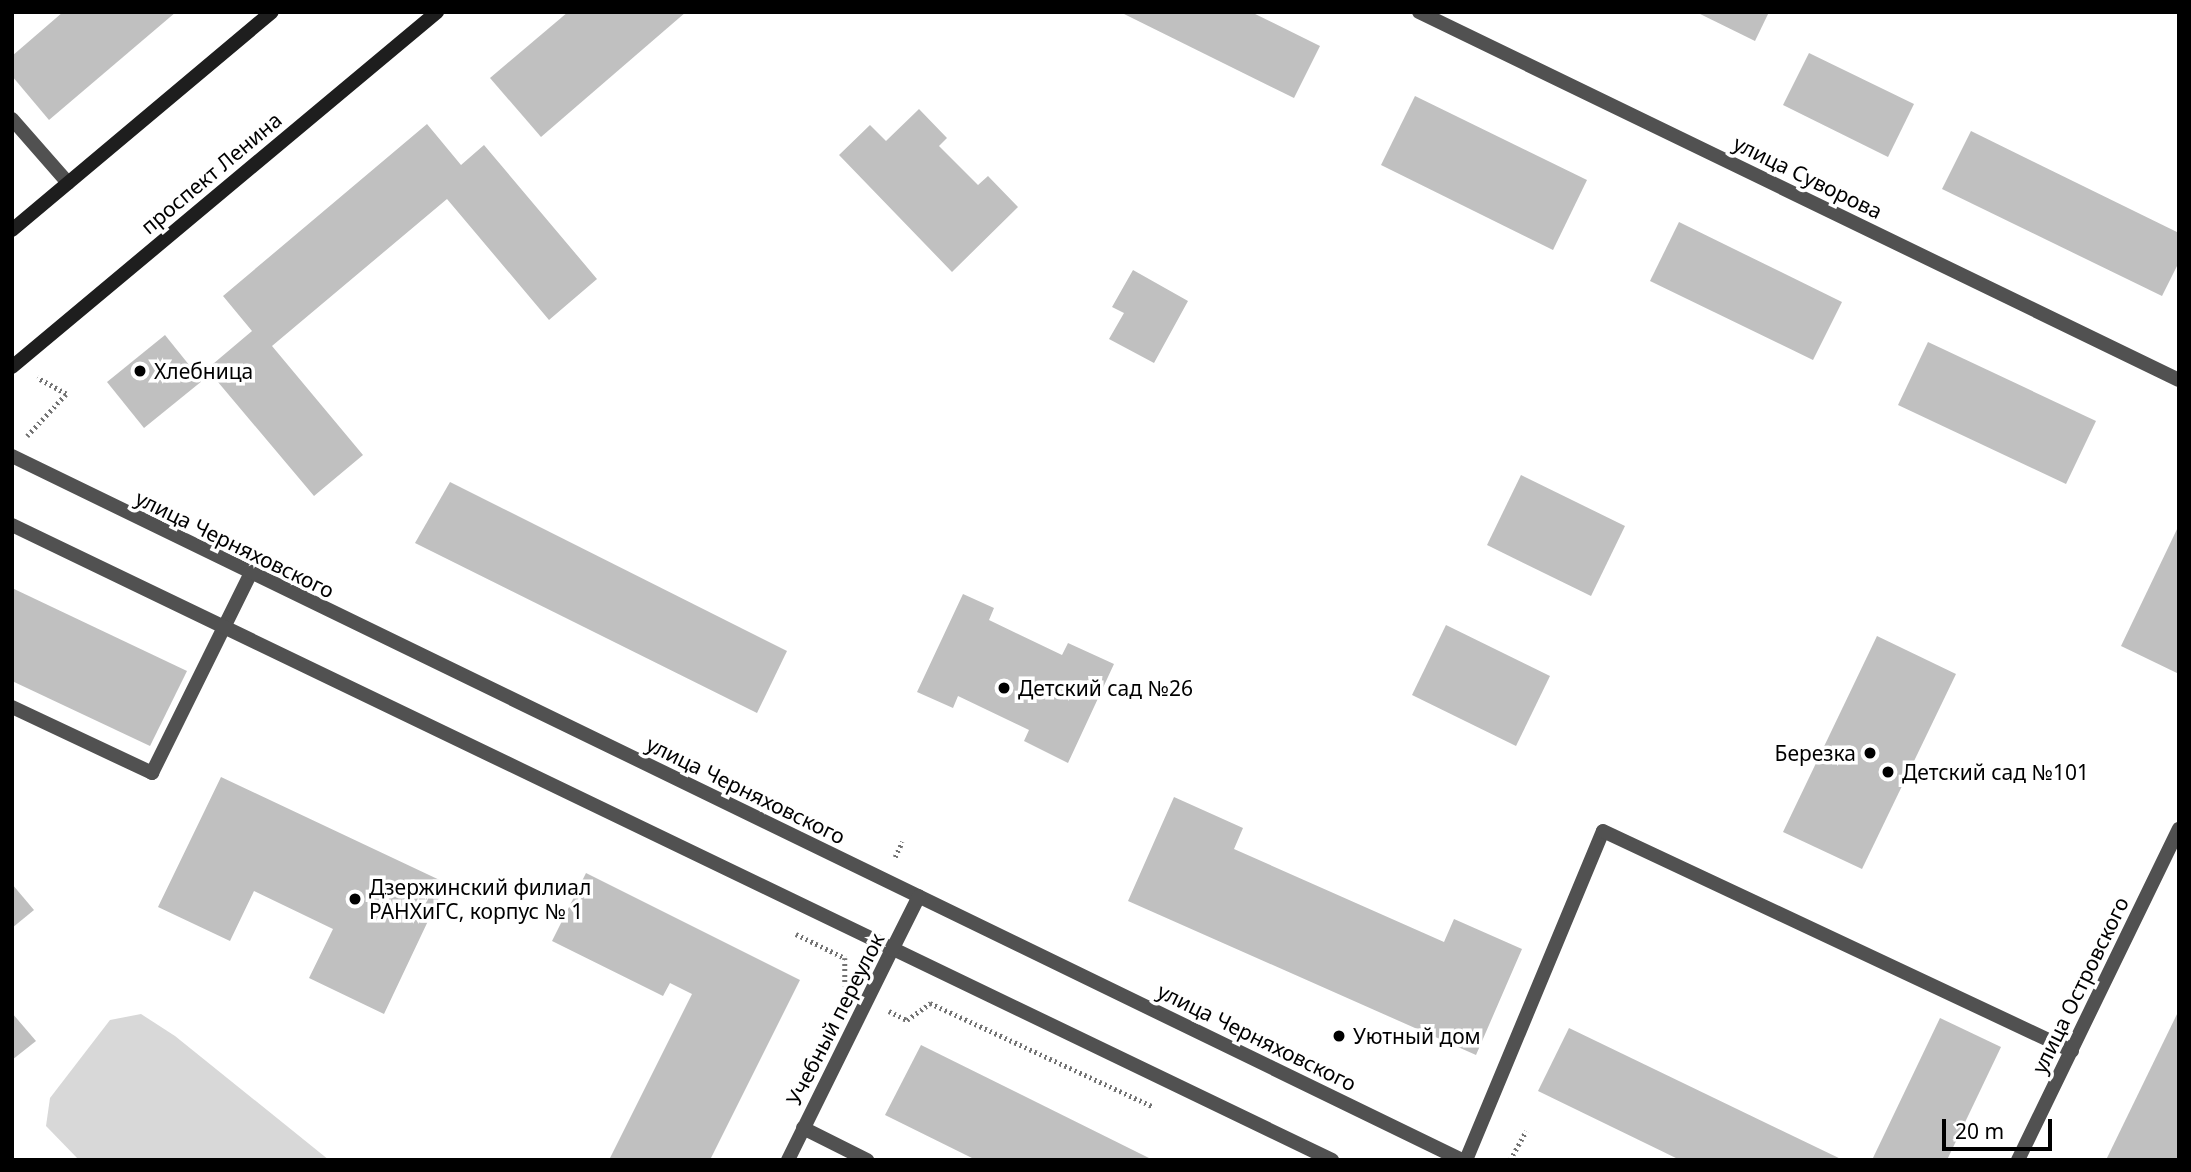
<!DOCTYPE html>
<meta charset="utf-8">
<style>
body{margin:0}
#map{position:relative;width:2191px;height:1172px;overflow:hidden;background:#fff;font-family:"Noto Sans",sans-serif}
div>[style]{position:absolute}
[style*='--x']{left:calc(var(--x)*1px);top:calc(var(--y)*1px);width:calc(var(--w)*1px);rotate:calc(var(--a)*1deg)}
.green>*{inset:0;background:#d8d8d8}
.building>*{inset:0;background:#c0c0c0}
.path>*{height:4.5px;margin-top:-2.25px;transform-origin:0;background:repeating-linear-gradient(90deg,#737373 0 2px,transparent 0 5.5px)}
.service>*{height:14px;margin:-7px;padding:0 7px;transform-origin:7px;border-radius:7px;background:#515151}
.minor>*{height:14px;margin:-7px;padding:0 7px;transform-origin:7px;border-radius:7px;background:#515151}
.tertiary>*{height:14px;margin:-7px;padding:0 7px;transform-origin:7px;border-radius:7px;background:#515151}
.secondary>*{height:14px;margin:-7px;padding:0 7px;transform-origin:7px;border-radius:7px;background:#1e1e1e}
.dots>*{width:19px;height:19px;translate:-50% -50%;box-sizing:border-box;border:4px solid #fff;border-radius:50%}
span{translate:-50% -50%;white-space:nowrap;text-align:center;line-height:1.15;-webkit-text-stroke:7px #fff;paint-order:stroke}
.street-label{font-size:21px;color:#000}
.poi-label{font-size:21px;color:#000}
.left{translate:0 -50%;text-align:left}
.right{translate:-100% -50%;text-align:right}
.frame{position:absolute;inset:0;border:14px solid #000;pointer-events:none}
.scale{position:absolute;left:1942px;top:1119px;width:110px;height:32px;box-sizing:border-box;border:4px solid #000;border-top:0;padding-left:9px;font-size:21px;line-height:24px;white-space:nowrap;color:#000;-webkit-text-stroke:5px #fff;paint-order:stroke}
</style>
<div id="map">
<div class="green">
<div style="clip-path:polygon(141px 1014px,175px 1036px,329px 1160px,79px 1160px,46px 1126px,50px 1098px,110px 1020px)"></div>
</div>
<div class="building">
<div style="clip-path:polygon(63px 12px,176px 12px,49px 120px,12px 76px,12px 56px)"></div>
<div style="clip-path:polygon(568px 12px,686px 12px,541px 137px,490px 78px)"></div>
<div style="clip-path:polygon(1120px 12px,1251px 12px,1320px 46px,1294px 98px)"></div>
<div style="clip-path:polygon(1696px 12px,1769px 12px,1755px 41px)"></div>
<div style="clip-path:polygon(1809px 53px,1914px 104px,1888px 157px,1783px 105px)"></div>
<div style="clip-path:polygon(1415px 96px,1587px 180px,1553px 250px,1381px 165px)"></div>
<div style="clip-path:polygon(919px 109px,947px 138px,939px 146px,978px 185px,988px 176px,1018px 207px,952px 272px,839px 155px,870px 125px,886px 141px)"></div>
<div style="clip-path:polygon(427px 124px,461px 165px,484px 145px,597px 279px,549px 320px,447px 199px,272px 346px,363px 455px,314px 496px,207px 369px,252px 331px,223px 296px)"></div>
<div style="clip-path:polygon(1971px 131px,2179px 233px,2179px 262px,2162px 296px,1942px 189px)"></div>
<div style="clip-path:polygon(1679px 222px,1842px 302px,1813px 360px,1650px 281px)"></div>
<div style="clip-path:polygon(1133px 270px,1188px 301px,1154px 363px,1109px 339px,1124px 313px,1112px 307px)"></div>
<div style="clip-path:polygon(165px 335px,202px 381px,144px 428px,107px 382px)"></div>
<div style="clip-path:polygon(1928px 342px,2096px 421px,2066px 484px,1898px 405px)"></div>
<div style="clip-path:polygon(1521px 475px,1625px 526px,1591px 596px,1487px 545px)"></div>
<div style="clip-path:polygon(450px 482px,787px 651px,757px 713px,415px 543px)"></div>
<div style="clip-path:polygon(2179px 525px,2179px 674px,2121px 646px)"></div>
<div style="clip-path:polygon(12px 588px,187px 671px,150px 746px,12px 681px)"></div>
<div style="clip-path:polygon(963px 594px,994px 608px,989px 620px,1062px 655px,1068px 643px,1114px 664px,1068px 763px,1024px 741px,1029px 730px,958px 696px,953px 708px,917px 692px)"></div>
<div style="clip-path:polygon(1446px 625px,1550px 676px,1516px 746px,1412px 695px)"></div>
<div style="clip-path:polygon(1877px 636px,1956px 674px,1862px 869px,1783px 832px)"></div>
<div style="clip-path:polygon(221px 777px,446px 883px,384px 1014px,309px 978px,333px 929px,254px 891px,230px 941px,158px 907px)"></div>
<div style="clip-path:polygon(1174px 797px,1243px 828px,1234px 849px,1444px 942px,1454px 919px,1522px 949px,1476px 1055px,1128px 901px)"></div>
<div style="clip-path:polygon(586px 873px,800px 980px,710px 1160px,609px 1160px,692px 994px,670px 983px,663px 996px,552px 941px)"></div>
<div style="clip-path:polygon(12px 884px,34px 910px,12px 928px)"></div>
<div style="clip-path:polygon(2179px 1010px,2177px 1160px,2106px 1160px)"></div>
<div style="clip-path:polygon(12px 1013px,36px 1041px,12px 1060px)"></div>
<div style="clip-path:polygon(1940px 1018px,2001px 1047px,1947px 1160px,1872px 1160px)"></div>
<div style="clip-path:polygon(1569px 1028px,1843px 1160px,1680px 1160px,1538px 1091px)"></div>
<div style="clip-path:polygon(921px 1045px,1153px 1160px,976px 1160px,885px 1115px)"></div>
</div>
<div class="path">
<div style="--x:27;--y:436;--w:57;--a:-47.1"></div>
<div style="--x:66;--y:394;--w:33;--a:-151"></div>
<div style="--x:895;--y:857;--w:17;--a:-65"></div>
<div style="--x:796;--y:934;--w:55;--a:26.1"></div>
<div style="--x:845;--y:958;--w:28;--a:90"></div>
<div style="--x:889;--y:1011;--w:20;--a:27"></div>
<div style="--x:907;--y:1020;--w:29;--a:-36"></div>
<div style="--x:930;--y:1003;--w:247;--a:24.9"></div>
<div style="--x:1510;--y:1160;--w:33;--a:-61"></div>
</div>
<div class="service">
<div style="--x:12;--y:119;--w:85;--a:48.8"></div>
<div style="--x:12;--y:707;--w:155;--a:25.2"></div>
<div style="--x:152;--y:773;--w:221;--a:-63.7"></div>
<div style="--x:803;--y:1128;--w:72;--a:26.6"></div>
<div style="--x:1466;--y:1160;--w:356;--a:-67.4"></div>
<div style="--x:1603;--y:831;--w:518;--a:25.13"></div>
</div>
<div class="minor">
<div style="--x:1419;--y:12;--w:844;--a:25.84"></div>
<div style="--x:788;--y:1160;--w:234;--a:-63.7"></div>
<div style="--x:2018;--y:1160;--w:368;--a:-64.1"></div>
</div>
<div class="tertiary">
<div style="--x:12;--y:456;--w:1612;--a:25.9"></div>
<div style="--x:12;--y:525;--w:1465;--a:25.69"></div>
<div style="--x:892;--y:950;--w:60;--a:-63.4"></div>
</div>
<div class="secondary">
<div style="--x:12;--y:230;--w:339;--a:-40"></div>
<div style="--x:12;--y:367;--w:554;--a:-39.87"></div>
</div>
<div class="dots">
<div style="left:140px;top:371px;background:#000"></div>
<div style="left:1004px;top:688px;background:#000"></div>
<div style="left:1870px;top:753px;background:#000"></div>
<div style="left:1888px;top:772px;background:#000"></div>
<div style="left:355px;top:899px;background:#000"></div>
<div style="left:1339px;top:1036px;background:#000"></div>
</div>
<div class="street-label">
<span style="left:211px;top:173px;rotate:-40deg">проспект Ленина</span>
<span style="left:1808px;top:177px;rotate:26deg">улица Суворова</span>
<span style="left:235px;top:544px;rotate:26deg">улица Черняховского</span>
<span style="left:746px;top:790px;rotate:26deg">улица Черняховского</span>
<span style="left:2080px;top:985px;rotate:-64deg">улица Островского</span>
<span style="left:835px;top:1019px;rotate:-63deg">Учебный переулок</span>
<span style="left:1257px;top:1037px;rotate:26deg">улица Черняховского</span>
</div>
<div class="poi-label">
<span class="left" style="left:154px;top:371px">Хлебница</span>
<span class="left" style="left:1018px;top:688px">Детский сад №26</span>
<span class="right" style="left:1856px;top:753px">Березка</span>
<span class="left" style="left:1902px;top:772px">Детский сад №101</span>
<span class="left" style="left:369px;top:899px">Дзержинский филиал<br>РАНХиГС, корпус № 1</span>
<span class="left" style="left:1353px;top:1036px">Уютный дом</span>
</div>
<div class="frame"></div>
<div class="scale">20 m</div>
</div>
